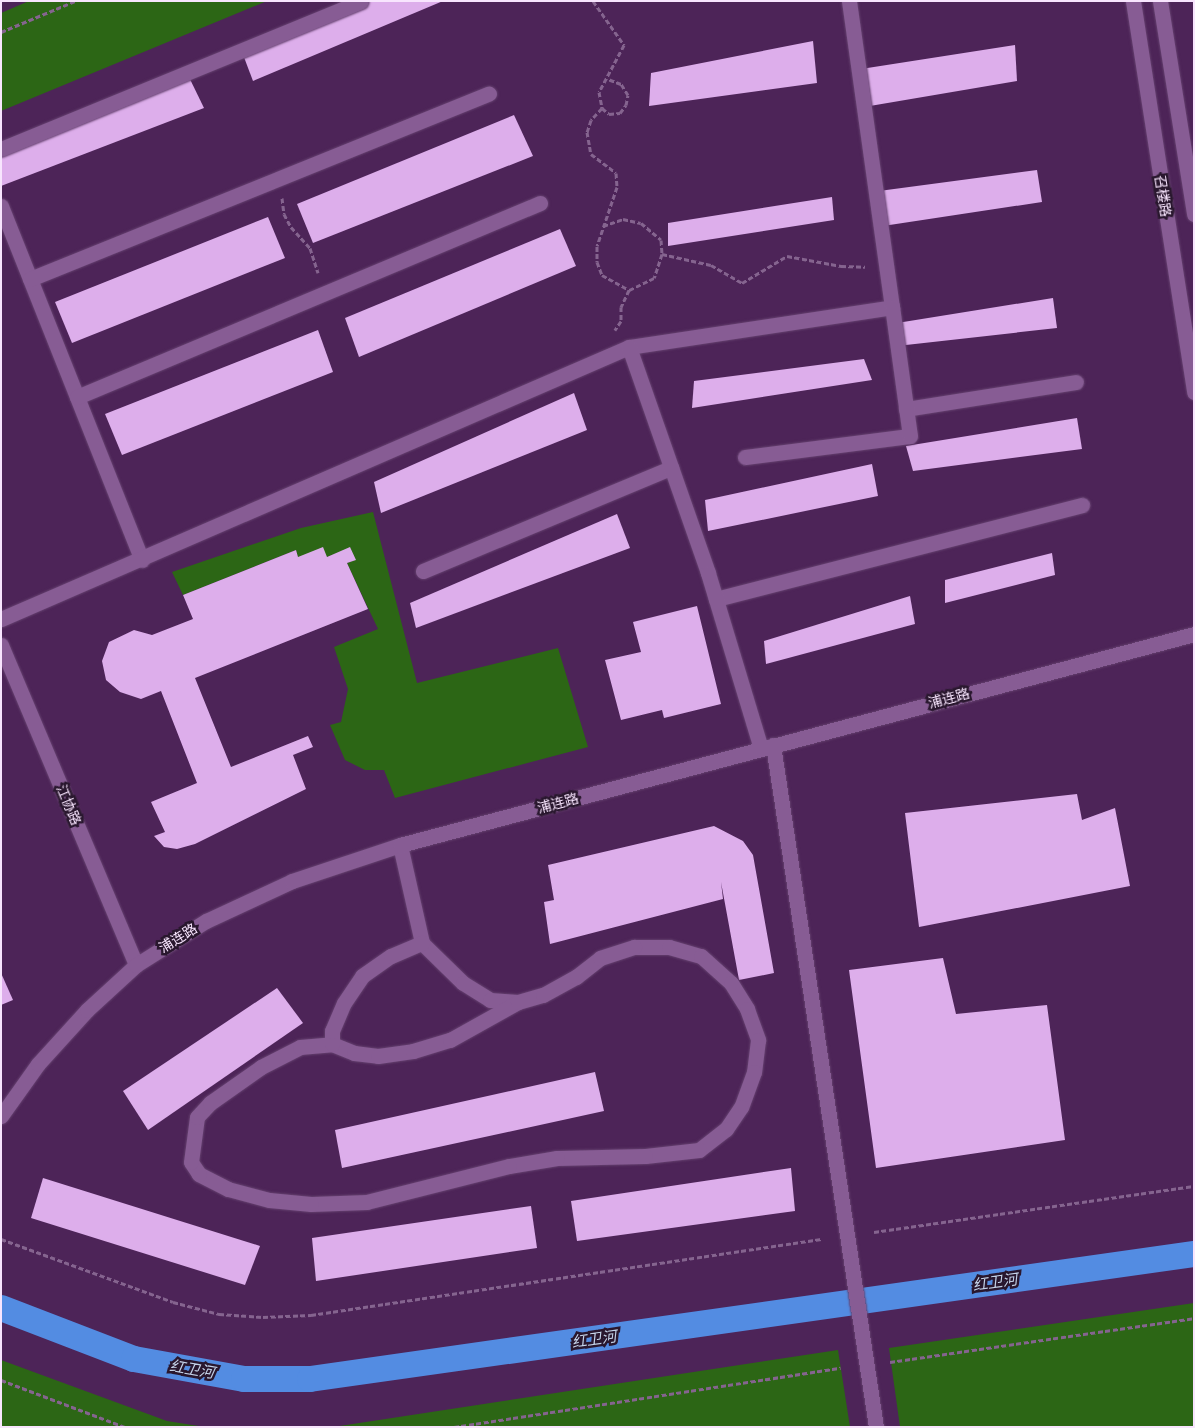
<!DOCTYPE html>
<meta charset="utf-8">
<style>
body{margin:0}
#map{position:relative;width:1195px;height:1428px;overflow:hidden;background:#4d2458;font-family:Lato,"Noto Sans SC",sans-serif}
div>[style]{position:absolute}
[style*='--x']{left:calc(var(--x)*1px);top:calc(var(--y)*1px);width:calc(var(--w)*1px);rotate:calc(var(--a)*1deg)}
.green>*{inset:0;background:#2c6615}
.canal>*{height:26px;margin:-13px;padding:0 13px;transform-origin:13px;border-radius:13px;background:#538ce2}
.building>*{inset:0;background:#ddaeeb}
.path>*{height:3px;margin-top:-1.5px;transform-origin:0;background:repeating-linear-gradient(90deg,#85648f 0 5px,transparent 0 7.5px)}
.roads{filter:drop-shadow(0 0 1px #65416f) drop-shadow(0 0 1px #65416f)}
.minor>*{height:15px;margin:-7.5px;padding:0 7.5px;transform-origin:7.5px;border-radius:7.5px;background:#875c94}
span{translate:-50% -50%;white-space:nowrap;text-align:center;line-height:1.15;-webkit-text-stroke:5px #29172e;paint-order:stroke}
.street-label{font-size:14px;color:#f8e5fe}
.water-label{font-size:15px;color:#c4d3e9;font-style:italic}
.frame{position:absolute;inset:0;border:2px solid #f8e5fe;pointer-events:none}
</style>
<div id="map">
<div class="green">
<div style="clip-path:polygon(29px 1px,267px 1px,1px 111px,1px 13px)"></div>
<div style="clip-path:polygon(373px 512px,417px 683px,558px 648px,588px 747px,395px 798px,384px 770px,365px 770px,345px 760px,330px 725px,341px 722px,348px 689px,334px 647px,378px 629px,347px 563px,355px 560px,350px 548px,327px 557px,298px 557px,296px 550px,183px 595px,172px 572px,301px 528px)"></div>
<div style="clip-path:polygon(1194px 1303px,1194px 1427px,900px 1427px,889px 1348px)"></div>
<div style="clip-path:polygon(838px 1350px,850px 1427px,333px 1427px)"></div>
<div style="clip-path:polygon(1px 1360px,167px 1421px,205px 1427px,1px 1427px)"></div>
</div>
<div class="canal">
<div style="--x:1;--y:1308;--w:142;--a:21"></div>
<div style="--x:134;--y:1359;--w:112;--a:10.3"></div>
<div style="--x:244;--y:1379;--w:66;--a:0"></div>
<div style="--x:310;--y:1379;--w:893;--a:-8.05"></div>
</div>
<div class="building">
<div style="clip-path:polygon(363px 1px,443px 1px,253px 81px,242px 52px)"></div>
<div style="clip-path:polygon(813px 41px,817px 83px,649px 106px,651px 73px)"></div>
<div style="clip-path:polygon(1015px 45px,1017px 81px,864px 107px,861px 69px)"></div>
<div style="clip-path:polygon(187px 73px,204px 108px,1px 186px,1px 147px)"></div>
<div style="clip-path:polygon(514px 115px,533px 156px,313px 243px,297px 204px)"></div>
<div style="clip-path:polygon(1037px 170px,1042px 202px,883px 226px,879px 191px)"></div>
<div style="clip-path:polygon(832px 197px,834px 220px,668px 246px,668px 223px)"></div>
<div style="clip-path:polygon(268px 217px,285px 258px,72px 343px,55px 302px)"></div>
<div style="clip-path:polygon(560px 229px,576px 266px,359px 357px,345px 318px)"></div>
<div style="clip-path:polygon(1053px 298px,1057px 328px,897px 346px,897px 323px)"></div>
<div style="clip-path:polygon(318px 330px,333px 372px,122px 455px,105px 414px)"></div>
<div style="clip-path:polygon(864px 359px,872px 380px,692px 408px,694px 381px)"></div>
<div style="clip-path:polygon(574px 393px,587px 430px,381px 513px,374px 482px)"></div>
<div style="clip-path:polygon(1077px 418px,1082px 449px,913px 471px,906px 446px)"></div>
<div style="clip-path:polygon(872px 464px,878px 496px,708px 531px,705px 500px)"></div>
<div style="clip-path:polygon(617px 514px,630px 548px,416px 628px,410px 603px)"></div>
<div style="clip-path:polygon(323px 547px,327px 557px,350px 547px,356px 560px,347px 563px,368px 609px,195px 678px,231px 767px,308px 736px,313px 747px,293px 755px,306px 789px,195px 844px,177px 849px,164px 847px,154px 836px,165px 832px,151px 802px,197px 783px,161px 691px,141px 699px,120px 692px,106px 680px,102px 661px,109px 642px,134px 630px,152px 635px,193px 619px,183px 595px,296px 550px,298px 557px)"></div>
<div style="clip-path:polygon(1052px 553px,1055px 575px,945px 603px,945px 580px)"></div>
<div style="clip-path:polygon(910px 596px,915px 624px,766px 664px,764px 641px)"></div>
<div style="clip-path:polygon(697px 606px,721px 704px,664px 718px,662px 710px,621px 720px,605px 660px,641px 652px,633px 622px)"></div>
<div style="clip-path:polygon(1077px 794px,1082px 820px,1115px 808px,1130px 886px,919px 927px,905px 813px)"></div>
<div style="clip-path:polygon(714px 826px,743px 841px,753px 855px,774px 973px,739px 980px,721px 882px,723px 899px,550px 944px,544px 902px,554px 900px,548px 865px)"></div>
<div style="clip-path:polygon(943px 958px,956px 1014px,1047px 1005px,1065px 1140px,876px 1168px,849px 970px)"></div>
<div style="clip-path:polygon(1px 973px,13px 1000px,1px 1005px)"></div>
<div style="clip-path:polygon(277px 988px,303px 1023px,148px 1130px,123px 1091px)"></div>
<div style="clip-path:polygon(595px 1072px,604px 1111px,342px 1168px,335px 1130px)"></div>
<div style="clip-path:polygon(791px 1168px,795px 1211px,577px 1241px,571px 1201px)"></div>
<div style="clip-path:polygon(43px 1178px,260px 1246px,245px 1285px,31px 1218px)"></div>
<div style="clip-path:polygon(531px 1206px,537px 1248px,316px 1281px,312px 1238px)"></div>
</div>
<div class="path">
<div style="--x:593;--y:1;--w:54;--a:54.8"></div>
<div style="--x:624;--y:45;--w:53;--a:118"></div>
<div style="--x:599;--y:92;--w:16;--a:79"></div>
<div style="--x:602;--y:108;--w:16;--a:133"></div>
<div style="--x:591;--y:120;--w:13;--a:108"></div>
<div style="--x:587;--y:132;--w:22;--a:80"></div>
<div style="--x:591;--y:154;--w:31;--a:37"></div>
<div style="--x:616;--y:173;--w:14;--a:86"></div>
<div style="--x:617;--y:187;--w:62;--a:108.7"></div>
<div style="--x:597;--y:246;--w:16;--a:90"></div>
<div style="--x:597;--y:262;--w:14;--a:69"></div>
<div style="--x:602;--y:275;--w:31;--a:29"></div>
<div style="--x:629;--y:290;--w:19;--a:115"></div>
<div style="--x:621;--y:307;--w:14;--a:90"></div>
<div style="--x:621;--y:321;--w:11;--a:124"></div>
<div style="--x:1;--y:32;--w:80;--a:-22.7"></div>
<div style="--x:602;--y:108;--w:9;--a:41"></div>
<div style="--x:609;--y:114;--w:11;--a:-5"></div>
<div style="--x:620;--y:113;--w:10;--a:-53"></div>
<div style="--x:626;--y:105;--w:10;--a:-79"></div>
<div style="--x:628;--y:95;--w:13;--a:-122"></div>
<div style="--x:621;--y:84;--w:14;--a:-159"></div>
<div style="--x:282;--y:198;--w:16;--a:83"></div>
<div style="--x:284;--y:214;--w:15;--a:62"></div>
<div style="--x:291;--y:227;--w:28;--a:48"></div>
<div style="--x:310;--y:248;--w:26;--a:72"></div>
<div style="--x:603;--y:226;--w:21;--a:-19"></div>
<div style="--x:623;--y:219;--w:18;--a:13"></div>
<div style="--x:641;--y:223;--w:26;--a:40"></div>
<div style="--x:661;--y:240;--w:14;--a:86"></div>
<div style="--x:662;--y:254;--w:25;--a:108"></div>
<div style="--x:654;--y:278;--w:28;--a:154"></div>
<div style="--x:662;--y:254;--w:50;--a:12.7"></div>
<div style="--x:711;--y:265;--w:36;--a:30"></div>
<div style="--x:742;--y:283;--w:52;--a:-31"></div>
<div style="--x:787;--y:256;--w:55;--a:10.5"></div>
<div style="--x:841;--y:266;--w:24;--a:2"></div>
<div style="--x:874;--y:1232;--w:323;--a:-8.2"></div>
<div style="--x:1;--y:1239;--w:183;--a:20.1"></div>
<div style="--x:173;--y:1302;--w:48;--a:14.6"></div>
<div style="--x:219;--y:1314;--w:44;--a:3.9"></div>
<div style="--x:263;--y:1317;--w:48;--a:-2.4"></div>
<div style="--x:311;--y:1315;--w:516;--a:-8.48"></div>
<div style="--x:890;--y:1362;--w:307;--a:-8.2"></div>
<div style="--x:1;--y:1380;--w:133;--a:20.8"></div>
<div style="--x:454;--y:1427;--w:391;--a:-8.7"></div>
</div>
<div class="roads">
<div class="minor">
<div style="--x:1133;--y:1;--w:396;--a:81.1"></div>
<div style="--x:1160;--y:1;--w:216;--a:80.9"></div>
<div style="--x:1;--y:149;--w:389;--a:-22.3"></div>
<div style="--x:1;--y:206;--w:381;--a:68.3"></div>
<div style="--x:30;--y:279;--w:495;--a:-22"></div>
<div style="--x:629;--y:347;--w:266;--a:-8.6"></div>
<div style="--x:892;--y:307;--w:309;--a:-98"></div>
<div style="--x:77;--y:397;--w:502;--a:-22.73"></div>
<div style="--x:906;--y:409;--w:172;--a:-9"></div>
<div style="--x:745;--y:457;--w:166;--a:-7.3"></div>
<div style="--x:910;--y:436;--w:130;--a:-97.9"></div>
<div style="--x:423;--y:571;--w:269;--a:-22.6"></div>
<div style="--x:716;--y:599;--w:378;--a:-14.4"></div>
<div style="--x:1;--y:619;--w:684;--a:-23.42"></div>
<div style="--x:629;--y:347;--w:239;--a:70.7"></div>
<div style="--x:708;--y:573;--w:183;--a:73.2"></div>
<div style="--x:1;--y:645;--w:347;--a:67.1"></div>
<div style="--x:773;--y:745;--w:690;--a:81.41"></div>
<div style="--x:400;--y:845;--w:100;--a:77.3"></div>
<div style="--x:422;--y:943;--w:57;--a:44.3"></div>
<div style="--x:463;--y:983;--w:32;--a:32"></div>
<div style="--x:490;--y:1000;--w:28;--a:4"></div>
<div style="--x:634;--y:947;--w:35;--a:0"></div>
<div style="--x:669;--y:947;--w:33;--a:16"></div>
<div style="--x:701;--y:956;--w:40;--a:42"></div>
<div style="--x:731;--y:983;--w:31;--a:58"></div>
<div style="--x:747;--y:1009;--w:33;--a:70"></div>
<div style="--x:758;--y:1040;--w:32;--a:97"></div>
<div style="--x:754;--y:1072;--w:37;--a:110"></div>
<div style="--x:741;--y:1107;--w:27;--a:124"></div>
<div style="--x:726;--y:1129;--w:34;--a:142"></div>
<div style="--x:699;--y:1150;--w:54;--a:173.7"></div>
<div style="--x:645;--y:1156;--w:88;--a:178.7"></div>
<div style="--x:557;--y:1158;--w:49;--a:170.5"></div>
<div style="--x:509;--y:1166;--w:146;--a:165.8"></div>
<div style="--x:367;--y:1202;--w:56;--a:178"></div>
<div style="--x:311;--y:1204;--w:42;--a:-174.6"></div>
<div style="--x:269;--y:1200;--w:42;--a:-165"></div>
<div style="--x:228;--y:1189;--w:33;--a:-153"></div>
<div style="--x:199;--y:1174;--w:14;--a:-124"></div>
<div style="--x:191;--y:1162;--w:45;--a:-82.4"></div>
<div style="--x:197;--y:1117;--w:19;--a:-47"></div>
<div style="--x:210;--y:1103;--w:62;--a:-35.2"></div>
<div style="--x:261;--y:1067;--w:44;--a:-27.1"></div>
<div style="--x:300;--y:1047;--w:32;--a:-5"></div>
<div style="--x:332;--y:1044;--w:24;--a:22"></div>
<div style="--x:354;--y:1053;--w:24;--a:7"></div>
<div style="--x:378;--y:1056;--w:35;--a:-8"></div>
<div style="--x:413;--y:1051;--w:39;--a:-17"></div>
<div style="--x:450;--y:1040;--w:78;--a:-29.2"></div>
<div style="--x:518;--y:1002;--w:26;--a:-16"></div>
<div style="--x:543;--y:995;--w:38;--a:-29"></div>
<div style="--x:576;--y:977;--w:31;--a:-38"></div>
<div style="--x:600;--y:958;--w:36;--a:-18"></div>
<div style="--x:332;--y:1044;--w:13;--a:-90"></div>
<div style="--x:332;--y:1031;--w:30;--a:-67"></div>
<div style="--x:344;--y:1003;--w:32;--a:-56"></div>
<div style="--x:362;--y:976;--w:35;--a:-35"></div>
<div style="--x:391;--y:956;--w:34;--a:-23"></div>
<div style="--x:1;--y:1116;--w:64;--a:-54.6"></div>
<div style="--x:38;--y:1064;--w:73;--a:-47.8"></div>
<div style="--x:87;--y:1010;--w:67;--a:-42.6"></div>
<div style="--x:136;--y:965;--w:83;--a:-32.2"></div>
<div style="--x:206;--y:921;--w:95;--a:-24.9"></div>
<div style="--x:292;--y:881;--w:114;--a:-18.4"></div>
<div style="--x:400;--y:845;--w:822;--a:-14.88"></div>
</div>
</div>
<div class="street-label">
<span style="left:1163px;top:196px;rotate:81deg">召楼路</span>
<span style="left:949px;top:698px;rotate:-15deg">浦连路</span>
<span style="left:558px;top:803px;rotate:-15deg">浦连路</span>
<span style="left:69px;top:805px;rotate:67deg">江协路</span>
<span style="left:178px;top:938px;rotate:-32deg">浦连路</span>
</div>
<div class="water-label">
<span style="left:995px;top:1282px;rotate:-8deg">红卫河</span>
<span style="left:594px;top:1339px;rotate:-8deg">红卫河</span>
<span style="left:192px;top:1369px;rotate:10deg">红卫河</span>
</div>
<div class="frame"></div>
</div>
